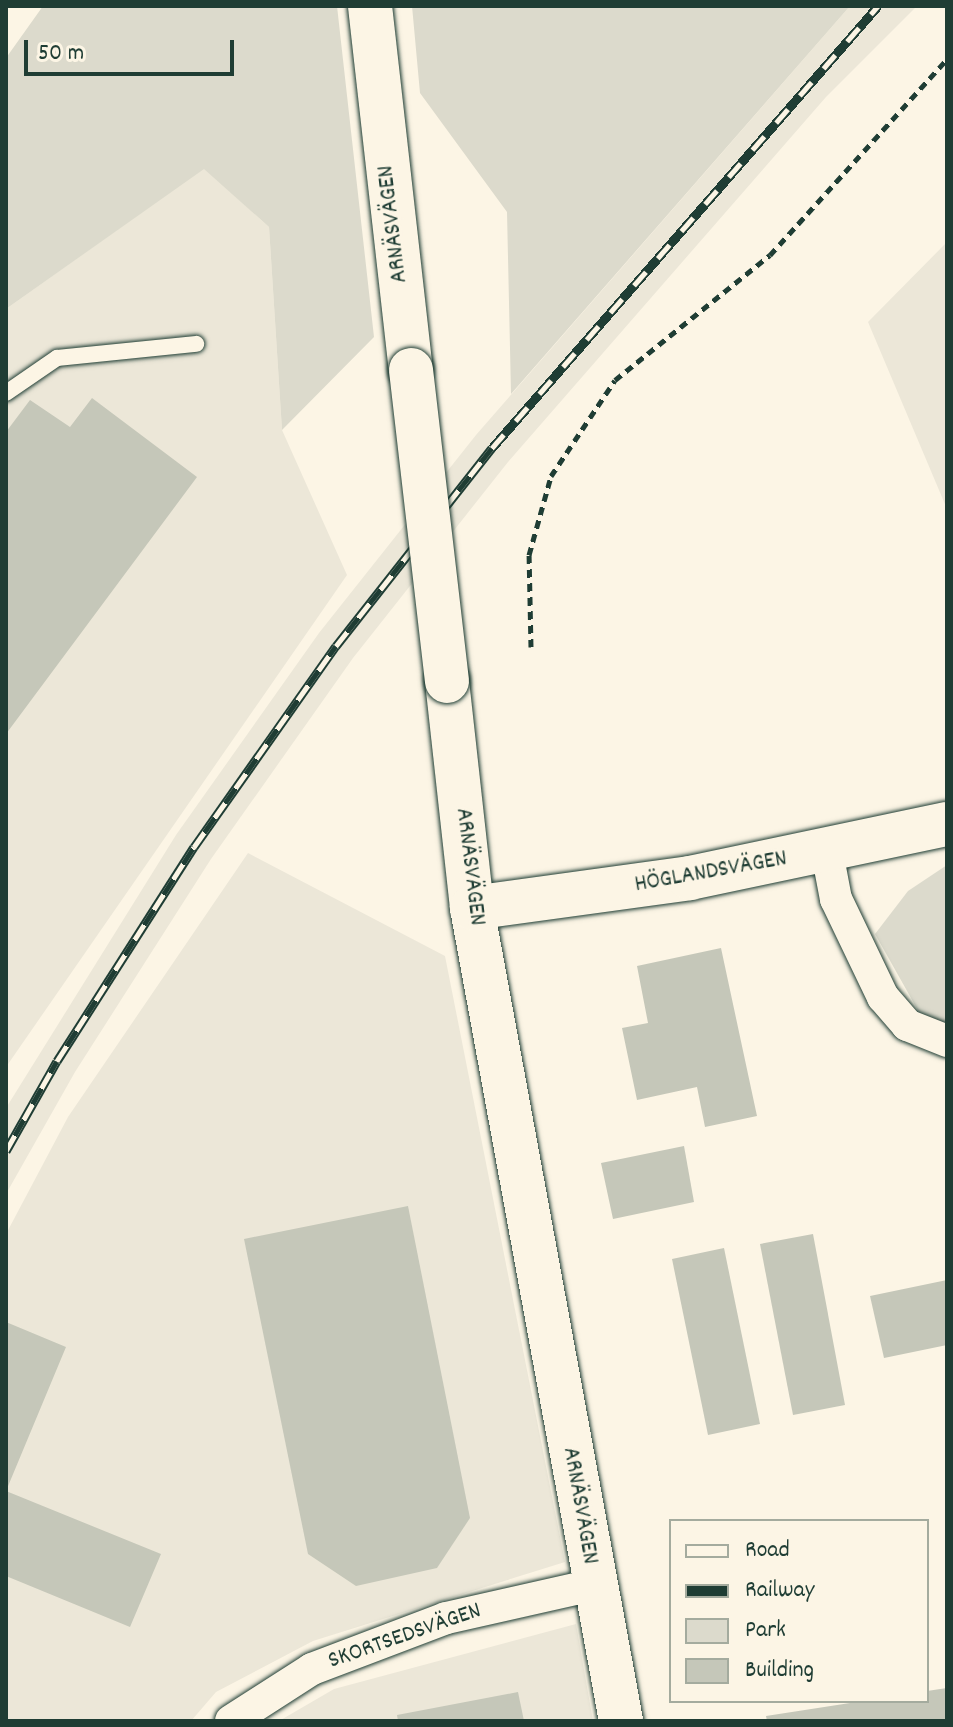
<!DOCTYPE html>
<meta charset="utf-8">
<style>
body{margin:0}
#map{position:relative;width:953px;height:1727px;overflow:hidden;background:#fcf5e5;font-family:Dekko,sans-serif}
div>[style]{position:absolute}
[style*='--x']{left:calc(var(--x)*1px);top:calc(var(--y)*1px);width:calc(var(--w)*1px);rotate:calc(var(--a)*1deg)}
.built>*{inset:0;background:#ece7d8}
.green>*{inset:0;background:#dcdacc}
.building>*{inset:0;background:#c5c7b9}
.path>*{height:5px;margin-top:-2.5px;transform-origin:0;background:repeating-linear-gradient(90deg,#1f3d34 0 8px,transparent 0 14px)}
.roads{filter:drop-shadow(0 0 2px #1f3d34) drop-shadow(0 0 2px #1f3d34)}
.lane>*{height:16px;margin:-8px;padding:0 8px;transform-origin:8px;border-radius:8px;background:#fcf5e5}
.street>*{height:32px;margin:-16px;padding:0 16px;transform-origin:16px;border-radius:16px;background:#fcf5e5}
.secondary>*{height:44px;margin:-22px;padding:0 22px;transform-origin:22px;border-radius:22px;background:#fcf5e5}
.rail>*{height:9px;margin-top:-4.5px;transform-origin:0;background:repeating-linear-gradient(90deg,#fcf5e5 0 18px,#1f3d34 0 36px);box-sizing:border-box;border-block:2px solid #1f3d34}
.bridges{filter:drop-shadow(0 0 2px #1f3d34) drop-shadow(0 0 2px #1f3d34)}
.secondary-bridge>*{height:44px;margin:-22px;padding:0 22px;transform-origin:22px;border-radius:22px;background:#fcf5e5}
span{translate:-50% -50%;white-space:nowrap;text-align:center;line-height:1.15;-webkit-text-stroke:6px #fcf5e5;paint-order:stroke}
.street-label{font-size:24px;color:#1f3d34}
.frame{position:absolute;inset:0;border:8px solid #1f3d34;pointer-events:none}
.legend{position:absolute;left:669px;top:1519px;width:260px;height:184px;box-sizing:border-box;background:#fcf5e5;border:2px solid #a4ab9e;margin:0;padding:10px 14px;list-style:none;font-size:24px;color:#1f3d34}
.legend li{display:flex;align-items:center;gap:16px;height:40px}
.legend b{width:40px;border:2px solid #a4ab9e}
.scale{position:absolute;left:24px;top:40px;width:210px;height:36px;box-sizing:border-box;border:4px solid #1f3d34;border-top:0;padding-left:10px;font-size:24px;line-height:28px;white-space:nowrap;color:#1f3d34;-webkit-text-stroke:6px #fcf5e5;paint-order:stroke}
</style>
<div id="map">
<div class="built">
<div style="clip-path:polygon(850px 6px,917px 6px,826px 97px,508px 462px,353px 658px,211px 859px,75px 1072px,6px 1194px,6px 1108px,176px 835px,319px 633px,476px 435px)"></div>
<div style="clip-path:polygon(204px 168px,269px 227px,282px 430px,347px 575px,6px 1067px,6px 309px)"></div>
<div style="clip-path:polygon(947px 242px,947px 509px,868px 322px)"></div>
<div style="clip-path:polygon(248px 853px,445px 956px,565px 1562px,313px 1641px,216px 1692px,191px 1721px,6px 1721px,6px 1234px,68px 1117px)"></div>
<div style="clip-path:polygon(576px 1624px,593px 1721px,279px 1721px,334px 1689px)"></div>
</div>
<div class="green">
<div style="clip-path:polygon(43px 6px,337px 6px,374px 337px,282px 430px,269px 227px,204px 169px,6px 309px,6px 58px)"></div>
<div style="clip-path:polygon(412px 6px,850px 6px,511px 394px,507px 212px,420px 93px)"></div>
<div style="clip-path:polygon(947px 865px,947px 1022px,944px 1023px,920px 1014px,875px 934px,908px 891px)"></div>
</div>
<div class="building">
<div style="clip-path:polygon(92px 398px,197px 477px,6px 734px,6px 432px,30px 400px,70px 427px)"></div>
<div style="clip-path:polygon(721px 948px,757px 1116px,705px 1127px,697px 1087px,637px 1100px,622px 1028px,648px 1023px,637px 966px)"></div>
<div style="clip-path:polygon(684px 1146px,694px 1202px,613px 1219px,601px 1163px)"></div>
<div style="clip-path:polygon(408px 1206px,470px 1518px,437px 1568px,356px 1586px,308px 1554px,244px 1239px)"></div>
<div style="clip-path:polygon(813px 1234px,845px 1405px,793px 1415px,760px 1244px)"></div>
<div style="clip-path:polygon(724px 1248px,760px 1424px,708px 1435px,672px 1259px)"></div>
<div style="clip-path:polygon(947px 1280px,947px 1345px,884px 1358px,870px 1296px)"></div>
<div style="clip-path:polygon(6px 1322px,66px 1347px,6px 1491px,161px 1554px,130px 1627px,6px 1576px)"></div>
<div style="clip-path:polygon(947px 1688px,947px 1721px,767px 1721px,766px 1716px,863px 1701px,927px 1701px,927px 1691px)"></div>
<div style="clip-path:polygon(518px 1692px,524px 1721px,398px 1721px,397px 1715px)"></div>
</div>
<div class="path">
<div style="--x:531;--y:647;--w:92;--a:-91.2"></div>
<div style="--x:529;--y:555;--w:82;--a:-74.4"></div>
<div style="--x:551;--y:476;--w:115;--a:-56.3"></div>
<div style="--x:615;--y:380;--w:199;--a:-38.9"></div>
<div style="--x:770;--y:255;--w:264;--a:-47.9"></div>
</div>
<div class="roads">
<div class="lane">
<div style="--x:6;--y:393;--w:62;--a:-34.5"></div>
<div style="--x:57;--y:358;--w:140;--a:-5.8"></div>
</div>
<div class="street">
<div style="--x:827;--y:852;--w:48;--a:79.2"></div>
<div style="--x:836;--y:899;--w:109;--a:64.4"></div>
<div style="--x:883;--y:997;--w:37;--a:49"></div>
<div style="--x:907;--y:1025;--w:43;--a:21.8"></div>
<div style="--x:231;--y:1721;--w:96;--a:-32.7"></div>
<div style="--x:312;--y:1669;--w:143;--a:-20.8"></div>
<div style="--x:446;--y:1618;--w:151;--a:-12.7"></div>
</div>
<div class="secondary">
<div style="--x:370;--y:6;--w:366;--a:83.6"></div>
<div style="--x:447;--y:681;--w:228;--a:83.7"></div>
<div style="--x:472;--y:908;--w:827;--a:79.61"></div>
<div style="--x:472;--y:908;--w:220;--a:-7.8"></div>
<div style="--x:690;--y:878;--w:263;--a:-11.9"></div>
</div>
</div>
<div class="rail">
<div style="--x:6;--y:1151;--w:103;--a:-60.5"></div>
<div style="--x:57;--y:1061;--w:254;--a:-57.4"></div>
<div style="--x:194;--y:847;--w:246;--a:-54.8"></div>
<div style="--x:336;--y:646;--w:252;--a:-51.8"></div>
<div style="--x:492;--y:448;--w:587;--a:-48.87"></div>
</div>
<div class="bridges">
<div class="secondary-bridge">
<div style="--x:411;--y:370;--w:313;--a:83.4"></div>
</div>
</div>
<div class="street-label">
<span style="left:394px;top:224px;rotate:-97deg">ARNÄSVÄGEN</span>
<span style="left:469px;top:867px;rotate:83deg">ARNÄSVÄGEN</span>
<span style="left:711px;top:873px;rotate:-10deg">HÖGLANDSVÄGEN</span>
<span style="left:579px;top:1506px;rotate:80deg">ARNÄSVÄGEN</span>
<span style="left:405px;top:1637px;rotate:-19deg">SKORTSEDSVÄGEN</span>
</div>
<div class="frame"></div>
<ul class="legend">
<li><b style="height:10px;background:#fcf5e5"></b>Road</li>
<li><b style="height:10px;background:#1f3d34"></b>Railway</li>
<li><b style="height:22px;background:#dcdacc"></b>Park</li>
<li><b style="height:22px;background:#c5c7b9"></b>Building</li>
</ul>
<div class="scale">50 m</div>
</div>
